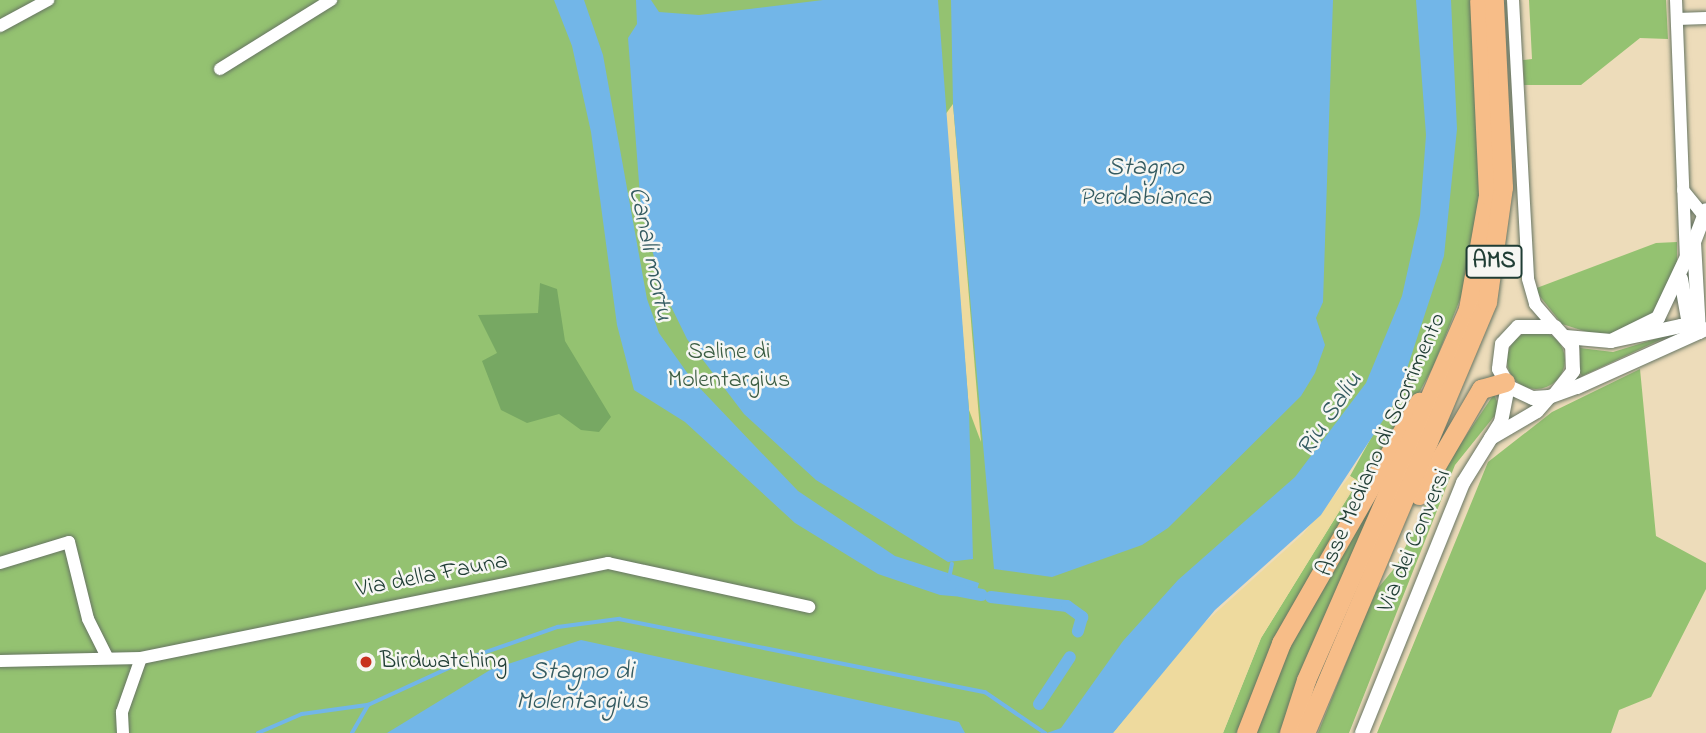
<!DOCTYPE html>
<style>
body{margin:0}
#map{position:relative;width:1706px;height:733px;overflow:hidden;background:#eddcba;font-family:"Indie Flower",sans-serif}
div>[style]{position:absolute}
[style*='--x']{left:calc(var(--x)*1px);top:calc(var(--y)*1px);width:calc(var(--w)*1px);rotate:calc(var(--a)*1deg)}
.green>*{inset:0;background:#94c271}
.round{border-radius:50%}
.forest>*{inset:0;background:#77a863}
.sand>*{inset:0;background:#eeda9e}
.water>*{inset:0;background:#72b6e8}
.stream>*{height:3.5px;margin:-1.75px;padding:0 1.75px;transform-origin:1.75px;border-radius:1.75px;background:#72b6e8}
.canal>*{height:12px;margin:-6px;padding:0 6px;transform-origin:6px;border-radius:6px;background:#72b6e8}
.roads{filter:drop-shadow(0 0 2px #677563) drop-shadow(0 0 2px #677563)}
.minor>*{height:12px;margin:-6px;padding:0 6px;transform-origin:6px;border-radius:6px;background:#fff}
.tertiary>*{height:14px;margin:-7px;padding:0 7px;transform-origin:7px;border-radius:7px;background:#fff}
.trunk>*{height:19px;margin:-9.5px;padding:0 9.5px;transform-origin:9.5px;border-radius:9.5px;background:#f7bd88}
.dots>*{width:19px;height:19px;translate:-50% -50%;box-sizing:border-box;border:4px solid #f6f6f2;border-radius:50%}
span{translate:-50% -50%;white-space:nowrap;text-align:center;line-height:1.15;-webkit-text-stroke:5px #f6f6f2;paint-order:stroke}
.shield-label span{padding:2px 5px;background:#f6f6f2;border:2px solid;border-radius:5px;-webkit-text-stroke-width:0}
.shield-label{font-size:23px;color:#1f3d34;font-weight:700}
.park-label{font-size:24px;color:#3c5e43}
.street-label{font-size:24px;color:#1f3d34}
.poi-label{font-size:24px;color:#1f3d34}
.left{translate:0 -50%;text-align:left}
.water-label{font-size:26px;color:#345b61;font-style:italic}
</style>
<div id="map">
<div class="green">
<div style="clip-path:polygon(0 0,1472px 0,1481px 183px,1463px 292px,1433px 367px,1236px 733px,1223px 733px,1261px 638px,1358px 481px,1350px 476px,1412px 364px,1113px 733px,0 733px)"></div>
<div style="clip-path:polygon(1529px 0,1666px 0,1668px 39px,1640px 38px,1581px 85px,1524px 85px,1523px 60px,1532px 59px)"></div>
<div style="clip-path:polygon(1677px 242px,1677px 269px,1652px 314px,1603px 337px,1562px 324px,1534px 289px,1656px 243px)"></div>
<div class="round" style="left:1507px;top:331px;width:58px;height:58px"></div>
<div style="clip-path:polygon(1675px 333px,1582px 376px,1580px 373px,1580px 348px,1613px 352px)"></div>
<div style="clip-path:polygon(1640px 369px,1656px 536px,1706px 563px,1706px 589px,1651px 697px,1619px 710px,1611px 733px,1377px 733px,1488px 462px,1552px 412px)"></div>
<div style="clip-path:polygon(1494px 394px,1500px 409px,1455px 465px,1349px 733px,1318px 733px,1374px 593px,1397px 565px,1437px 479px)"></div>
<div style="clip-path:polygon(1385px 475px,1279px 733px,1256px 733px,1285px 651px)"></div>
</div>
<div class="forest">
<div style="clip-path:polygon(540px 283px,557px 289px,565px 341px,611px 417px,599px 432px,581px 430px,559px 414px,527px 423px,501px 410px,482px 361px,497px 353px,478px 315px,538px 313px)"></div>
</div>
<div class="sand">
<div style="clip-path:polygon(953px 104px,981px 442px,969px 410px,945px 115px)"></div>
<div style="clip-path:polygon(1350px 476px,1358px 481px,1261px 638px,1223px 733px,1113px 733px,1191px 635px,1303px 534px)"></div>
</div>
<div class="water">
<div style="clip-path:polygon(554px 0,584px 0,603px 55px,647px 299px,659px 333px,693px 381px,798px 491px,895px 556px,979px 583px,975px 598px,940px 595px,878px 574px,795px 523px,685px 422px,634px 390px,617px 325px,591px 132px,572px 46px)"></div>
<div style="clip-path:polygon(636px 0,651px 0,659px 12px,699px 15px,823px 0,938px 0,969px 410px,973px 559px,948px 562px,816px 480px,744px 414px,687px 339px,663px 290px,641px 209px,628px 38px,637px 24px)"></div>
<div style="clip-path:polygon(951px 0,1333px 0,1323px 302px,1316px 318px,1325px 345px,1315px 373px,1301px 396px,1168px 528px,1142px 545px,1052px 577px,994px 569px,953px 104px)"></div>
<div style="clip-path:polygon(1416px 0,1451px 0,1457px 129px,1444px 256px,1397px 399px,1321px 515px,1215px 610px,1113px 733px,1047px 733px,1061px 728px,1123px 641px,1178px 580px,1295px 477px,1366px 383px,1402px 296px,1420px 215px,1426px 135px)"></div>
<div style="clip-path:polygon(581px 640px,959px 722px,965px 733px,387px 733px,490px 670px)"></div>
</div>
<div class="stream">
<div style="--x:949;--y:579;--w:15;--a:-79"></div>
<div style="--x:258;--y:733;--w:48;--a:-23.4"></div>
<div style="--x:302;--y:714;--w:67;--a:-7.8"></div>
<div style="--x:368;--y:705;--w:118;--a:-24.6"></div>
<div style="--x:475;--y:656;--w:88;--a:-19.3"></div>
<div style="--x:558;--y:627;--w:62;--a:-7.5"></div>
<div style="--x:619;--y:619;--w:373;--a:11.3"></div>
<div style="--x:985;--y:692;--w:73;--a:34.3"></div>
<div style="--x:352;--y:733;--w:32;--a:-60"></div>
</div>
<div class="canal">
<div style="--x:961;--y:591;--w:21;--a:11"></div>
<div style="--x:991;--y:597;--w:77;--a:6.8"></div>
<div style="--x:1067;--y:606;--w:19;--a:36"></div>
<div style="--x:1082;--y:617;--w:15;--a:106"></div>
<div style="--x:1039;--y:704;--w:56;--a:-56.6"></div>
</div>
<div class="roads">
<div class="minor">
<div style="--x:1513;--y:0;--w:279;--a:86.9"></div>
<div style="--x:1528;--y:279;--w:26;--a:74"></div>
<div style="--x:1535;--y:304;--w:30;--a:49"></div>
<div style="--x:1676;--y:0;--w:257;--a:87.8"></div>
<div style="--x:1677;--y:19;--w:29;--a:-2"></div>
<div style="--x:0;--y:26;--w:55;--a:-28.4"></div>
<div style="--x:220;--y:69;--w:131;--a:-31.9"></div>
<div style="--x:1683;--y:190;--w:32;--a:51"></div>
<div style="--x:0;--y:563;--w:72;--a:-16.9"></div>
<div style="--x:69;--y:542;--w:79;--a:76.1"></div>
<div style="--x:88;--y:619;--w:42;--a:63.4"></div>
<div style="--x:0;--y:661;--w:141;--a:-1.2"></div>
<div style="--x:123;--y:733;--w:21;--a:-93"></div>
<div style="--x:122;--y:712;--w:57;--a:-70.6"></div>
<div style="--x:141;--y:658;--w:477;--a:-11.5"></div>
<div style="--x:608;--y:563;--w:206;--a:12.3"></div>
</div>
<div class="tertiary">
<div style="--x:1681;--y:279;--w:41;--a:80.1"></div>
<div style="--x:1688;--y:319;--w:16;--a:50"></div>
<div style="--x:1699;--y:332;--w:90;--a:-93.2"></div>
<div style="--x:1694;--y:242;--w:34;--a:-69"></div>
<div style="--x:1566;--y:337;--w:45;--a:5.1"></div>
<div style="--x:1611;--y:341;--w:72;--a:-12.1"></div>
<div style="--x:1681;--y:326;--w:19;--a:18"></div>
<div style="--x:1611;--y:341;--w:52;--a:-26.1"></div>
<div style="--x:1658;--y:318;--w:84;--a:-64.7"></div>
<div style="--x:1556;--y:393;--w:28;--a:-52"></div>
<div style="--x:1573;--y:371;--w:25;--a:-92"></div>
<div style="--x:1572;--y:346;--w:25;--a:-132"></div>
<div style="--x:1555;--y:327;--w:37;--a:180"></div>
<div style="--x:1518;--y:327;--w:23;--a:133"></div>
<div style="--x:1502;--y:344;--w:25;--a:97"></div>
<div style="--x:1499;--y:369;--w:21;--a:61"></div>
<div style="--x:1509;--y:387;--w:26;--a:25"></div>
<div style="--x:1533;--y:398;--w:16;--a:-4"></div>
<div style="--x:1549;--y:397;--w:30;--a:-20"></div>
<div style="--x:1577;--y:387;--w:141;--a:-24.2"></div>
<div style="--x:1491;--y:438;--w:53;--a:-30.4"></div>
<div style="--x:1537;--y:411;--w:18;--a:-49"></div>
<div style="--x:1362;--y:733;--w:270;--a:-68"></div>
<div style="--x:1463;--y:483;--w:72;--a:-58.1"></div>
<div style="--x:1501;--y:422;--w:37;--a:-79"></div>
</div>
<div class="trunk">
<div style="--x:1419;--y:495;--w:123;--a:-59.7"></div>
<div style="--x:1481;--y:389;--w:25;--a:-16"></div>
<div style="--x:1246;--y:733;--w:97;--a:-68.7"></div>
<div style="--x:1281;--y:643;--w:278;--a:-60.2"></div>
<div style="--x:1289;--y:733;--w:56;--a:-72.2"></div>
<div style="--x:1306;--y:680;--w:405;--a:-66.4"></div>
<div style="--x:1468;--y:309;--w:116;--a:-80"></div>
<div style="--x:1488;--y:195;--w:195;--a:-92.6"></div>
<div style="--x:1305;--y:733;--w:468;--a:-67.1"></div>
<div style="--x:1487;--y:302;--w:116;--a:-82.1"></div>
<div style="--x:1503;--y:187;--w:187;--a:-92.8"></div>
</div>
</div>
<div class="dots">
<div style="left:366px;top:662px;background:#c8321e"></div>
</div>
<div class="shield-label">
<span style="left:1494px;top:262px">AMS</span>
</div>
<div class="park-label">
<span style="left:729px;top:367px">Saline di<br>Molentargius</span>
</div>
<div class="street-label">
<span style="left:1382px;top:445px;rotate:-66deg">Asse Mediano di Scorrimento</span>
<span style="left:1415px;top:541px;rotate:-67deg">Via dei Conversi</span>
<span style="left:432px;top:576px;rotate:-11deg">Via della Fauna</span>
</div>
<div class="poi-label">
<span class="left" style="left:380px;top:662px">Birdwatching</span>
</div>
<div class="water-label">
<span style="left:1145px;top:184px">Stagno<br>Perdabianca</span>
<span style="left:649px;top:254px;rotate:78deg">Canali mortu</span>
<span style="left:1331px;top:415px;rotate:-56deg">Riu Saliu</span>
<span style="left:582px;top:688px">Stagno di<br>Molentargius</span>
</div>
</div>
